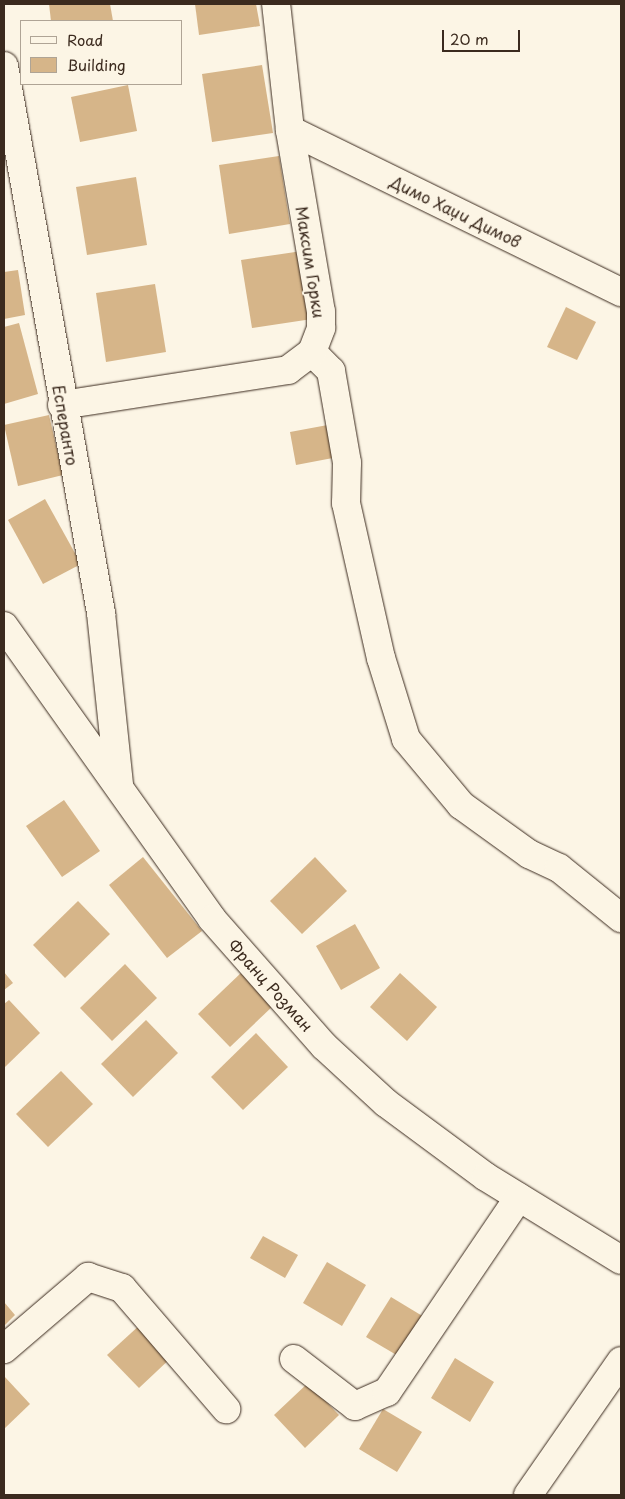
<!DOCTYPE html>
<meta charset="utf-8">
<style>
body{margin:0}
#map{position:relative;width:625px;height:1499px;overflow:hidden;background:#fcf5e5;font-family:"Playpen Sans",sans-serif}
div>[style]{position:absolute}
[style*='--x']{left:calc(var(--x)*1px);top:calc(var(--y)*1px);width:calc(var(--w)*1px);rotate:calc(var(--a)*1deg)}
.building>*{inset:0;background:#d6b589}
.roads{filter:drop-shadow(0 0 1px #3b2a1e) drop-shadow(0 0 1px #3b2a1e)}
.minor>*{height:28px;margin:-14px;padding:0 14px;transform-origin:14px;border-radius:14px;background:#fcf5e5}
span{translate:-50% -50%;white-space:nowrap;text-align:center;line-height:1.15;-webkit-text-stroke:4px #fcf5e5;paint-order:stroke}
.street-label{font-size:16px;color:#3b2a1e}
.frame{position:absolute;inset:0;border:5px solid #3b2a1e;pointer-events:none}
.legend{position:absolute;left:20px;top:20px;width:162px;height:65px;box-sizing:border-box;background:#fcf5e5;border:1px solid #afa495;margin:0;padding:6px 9px;list-style:none;font-size:15px;color:#3b2a1e}
.legend li{display:flex;align-items:center;gap:10px;height:25px}
.legend b{width:25px;border:1px solid #afa495}
.scale{position:absolute;left:442px;top:30px;width:78px;height:22px;box-sizing:border-box;border:2px solid #3b2a1e;border-top:0;padding-left:6px;font-size:15px;line-height:18px;white-space:nowrap;color:#3b2a1e;-webkit-text-stroke:4px #fcf5e5;paint-order:stroke}
</style>
<div id="map">
<div class="building">
<div style="clip-path:polygon(49px 4px,110px 4px,113px 21px,51px 21px)"></div>
<div style="clip-path:polygon(195px 4px,256px 4px,260px 26px,199px 35px)"></div>
<div style="clip-path:polygon(262px 65px,273px 133px,212px 142px,202px 74px)"></div>
<div style="clip-path:polygon(128px 85px,137px 131px,80px 142px,71px 97px)"></div>
<div style="clip-path:polygon(279px 156px,290px 224px,229px 234px,219px 165px)"></div>
<div style="clip-path:polygon(136px 177px,147px 245px,87px 255px,76px 187px)"></div>
<div style="clip-path:polygon(302px 251px,312px 319px,252px 328px,241px 260px)"></div>
<div style="clip-path:polygon(18px 270px,25px 315px,4px 319px,4px 272px)"></div>
<div style="clip-path:polygon(155px 284px,166px 352px,106px 362px,96px 293px)"></div>
<div style="clip-path:polygon(566px 307px,596px 322px,577px 360px,547px 347px)"></div>
<div style="clip-path:polygon(19px 323px,38px 394px,4px 404px,4px 327px)"></div>
<div style="clip-path:polygon(49px 415px,63px 475px,18px 486px,4px 425px)"></div>
<div style="clip-path:polygon(333px 424px,338px 457px,296px 465px,290px 432px)"></div>
<div style="clip-path:polygon(45px 499px,81px 564px,43px 584px,8px 520px)"></div>
<div style="clip-path:polygon(64px 800px,100px 851px,62px 877px,26px 826px)"></div>
<div style="clip-path:polygon(143px 857px,202px 931px,167px 958px,109px 885px)"></div>
<div style="clip-path:polygon(315px 857px,347px 891px,302px 934px,270px 901px)"></div>
<div style="clip-path:polygon(78px 901px,110px 934px,65px 978px,33px 945px)"></div>
<div style="clip-path:polygon(355px 924px,380px 968px,341px 990px,316px 946px)"></div>
<div style="clip-path:polygon(125px 964px,157px 998px,112px 1041px,80px 1008px)"></div>
<div style="clip-path:polygon(243px 971px,275px 1004px,230px 1047px,198px 1014px)"></div>
<div style="clip-path:polygon(4px 972px,13px 983px,4px 990px)"></div>
<div style="clip-path:polygon(400px 973px,437px 1007px,407px 1041px,370px 1007px)"></div>
<div style="clip-path:polygon(9px 1000px,40px 1033px,4px 1068px,4px 1004px)"></div>
<div style="clip-path:polygon(146px 1020px,178px 1053px,133px 1097px,101px 1064px)"></div>
<div style="clip-path:polygon(256px 1033px,288px 1067px,243px 1110px,211px 1077px)"></div>
<div style="clip-path:polygon(61px 1071px,93px 1104px,48px 1147px,16px 1114px)"></div>
<div style="clip-path:polygon(263px 1236px,298px 1255px,285px 1278px,250px 1258px)"></div>
<div style="clip-path:polygon(327px 1262px,366px 1285px,342px 1326px,303px 1303px)"></div>
<div style="clip-path:polygon(391px 1297px,429px 1320px,405px 1360px,366px 1337px)"></div>
<div style="clip-path:polygon(4px 1302px,15px 1315px,4px 1326px)"></div>
<div style="clip-path:polygon(142px 1323px,173px 1356px,139px 1388px,107px 1355px)"></div>
<div style="clip-path:polygon(455px 1358px,494px 1382px,470px 1422px,431px 1398px)"></div>
<div style="clip-path:polygon(4px 1376px,30px 1404px,4px 1429px)"></div>
<div style="clip-path:polygon(308px 1383px,339px 1415px,305px 1448px,274px 1415px)"></div>
<div style="clip-path:polygon(383px 1409px,422px 1432px,397px 1472px,359px 1449px)"></div>
</div>
<div class="roads">
<div class="minor">
<div style="--x:4;--y:66;--w:556;--a:79.94"></div>
<div style="--x:101;--y:613;--w:173;--a:84"></div>
<div style="--x:290;--y:130;--w:369;--a:26.1"></div>
<div style="--x:312;--y:352;--w:27;--a:45"></div>
<div style="--x:331;--y:371;--w:93;--a:80.1"></div>
<div style="--x:347;--y:463;--w:40;--a:91.4"></div>
<div style="--x:346;--y:503;--w:159;--a:77.3"></div>
<div style="--x:381;--y:658;--w:85;--a:72.8"></div>
<div style="--x:406;--y:739;--w:86;--a:50.2"></div>
<div style="--x:461;--y:805;--w:84;--a:35.8"></div>
<div style="--x:529;--y:854;--w:33;--a:25"></div>
<div style="--x:559;--y:868;--w:80;--a:38.9"></div>
<div style="--x:62;--y:405;--w:229;--a:-8.8"></div>
<div style="--x:288;--y:370;--w:30;--a:-37"></div>
<div style="--x:312;--y:352;--w:26;--a:-69"></div>
<div style="--x:321;--y:328;--w:16;--a:-90"></div>
<div style="--x:321;--y:312;--w:185;--a:-99.7"></div>
<div style="--x:290;--y:130;--w:127;--a:-96.3"></div>
<div style="--x:4;--y:626;--w:359;--a:54.6"></div>
<div style="--x:212;--y:919;--w:169;--a:48.6"></div>
<div style="--x:324;--y:1046;--w:84;--a:42.6"></div>
<div style="--x:386;--y:1103;--w:124;--a:36.5"></div>
<div style="--x:486;--y:1177;--w:158;--a:31.6"></div>
<div style="--x:4;--y:1349;--w:111;--a:-40.6"></div>
<div style="--x:88;--y:1277;--w:36;--a:18"></div>
<div style="--x:122;--y:1288;--w:160;--a:49.3"></div>
<div style="--x:294;--y:1359;--w:77;--a:37.6"></div>
<div style="--x:355;--y:1406;--w:35;--a:-24"></div>
<div style="--x:387;--y:1392;--w:235;--a:-55.9"></div>
<div style="--x:528;--y:1495;--w:163;--a:-55.2"></div>
</div>
</div>
<div class="street-label">
<span style="left:456px;top:211px;rotate:26deg">Димо Хаџи Димов</span>
<span style="left:311px;top:262px;rotate:81deg">Максим Горки</span>
<span style="left:66px;top:425px;rotate:80deg">Есперанто</span>
<span style="left:271px;top:985px;rotate:48deg">Франц Розман</span>
</div>
<div class="frame"></div>
<ul class="legend">
<li><b style="height:6px;background:#fcf5e5"></b>Road</li>
<li><b style="height:14px;background:#d6b589"></b>Building</li>
</ul>
<div class="scale">20 m</div>
</div>
